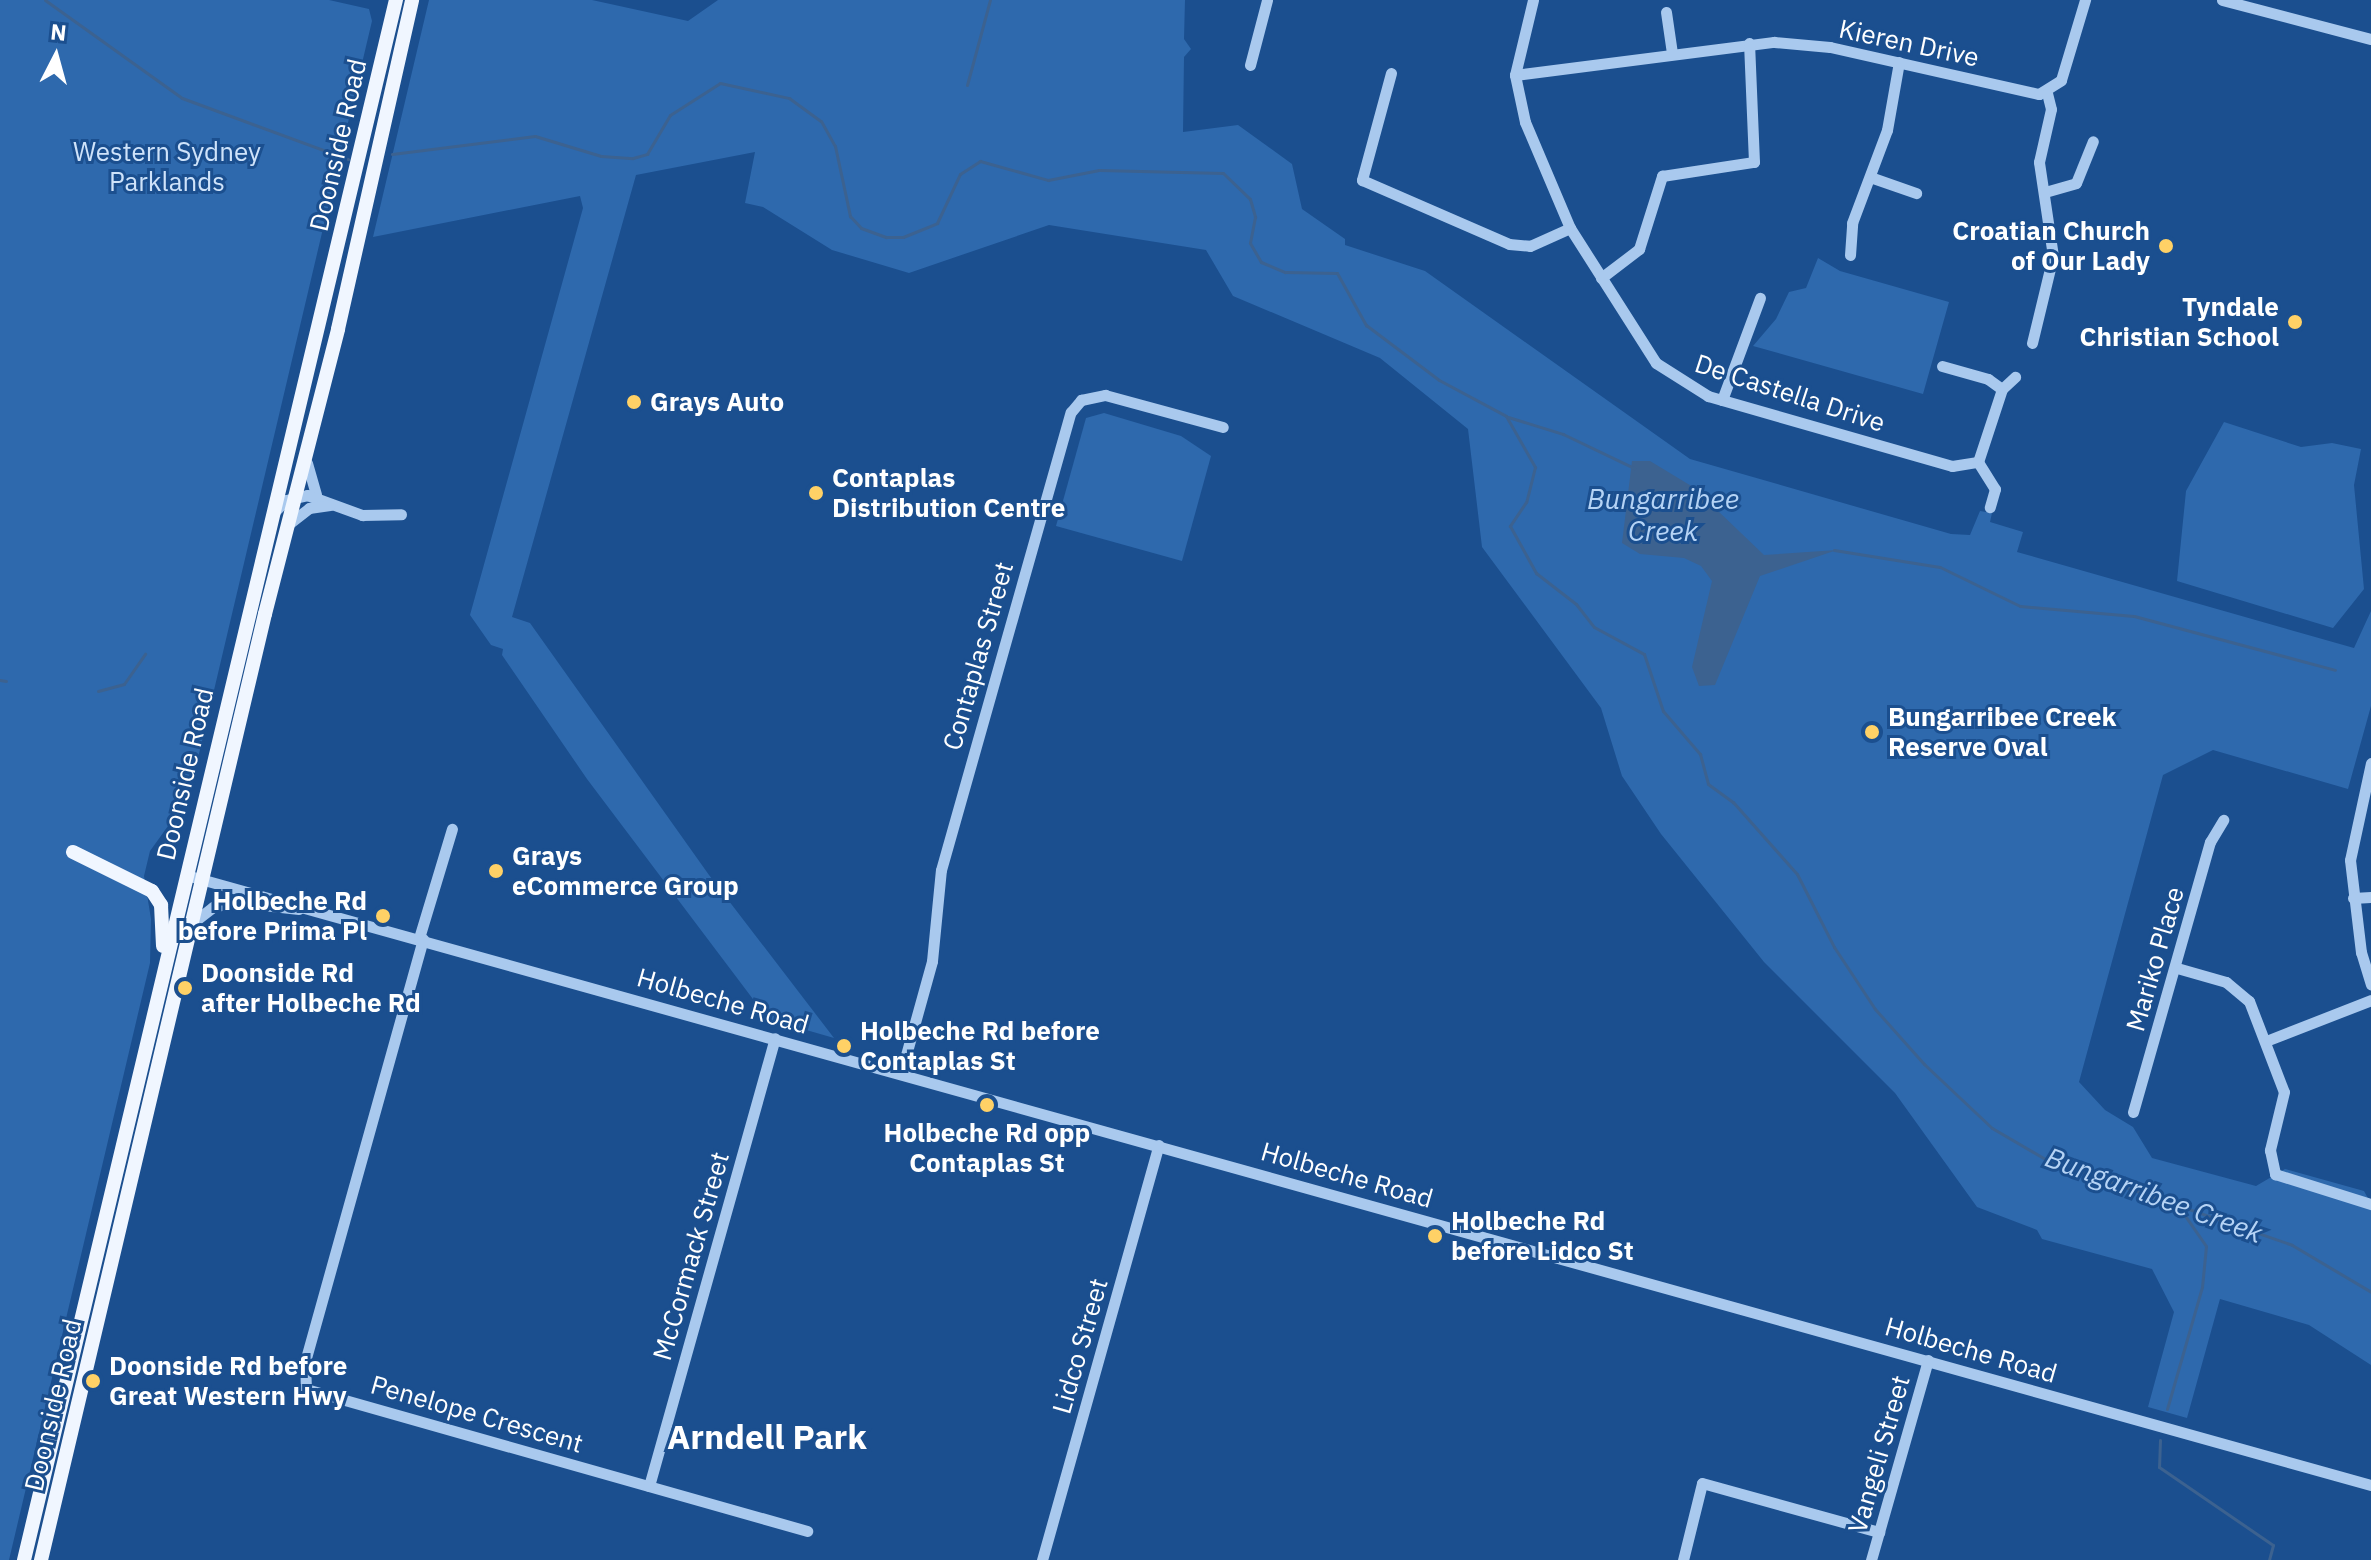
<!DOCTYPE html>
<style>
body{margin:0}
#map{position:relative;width:2371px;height:1560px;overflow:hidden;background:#1b4f8f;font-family:"IBM Plex Sans",sans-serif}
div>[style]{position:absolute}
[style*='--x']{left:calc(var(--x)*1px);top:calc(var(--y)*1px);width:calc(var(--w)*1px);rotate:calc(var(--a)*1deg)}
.green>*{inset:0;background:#2e69ad}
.water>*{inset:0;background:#3c6290}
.stream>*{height:3px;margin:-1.5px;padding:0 1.5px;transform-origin:1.5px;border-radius:1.5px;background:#3c6290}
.minor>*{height:11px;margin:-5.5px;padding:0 5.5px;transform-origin:5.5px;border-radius:5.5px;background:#a9c9ee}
.major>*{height:14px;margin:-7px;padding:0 7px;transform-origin:7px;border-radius:7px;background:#f0f6ff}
.dots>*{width:22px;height:22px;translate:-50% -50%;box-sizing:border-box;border:4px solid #1b4f8f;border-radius:50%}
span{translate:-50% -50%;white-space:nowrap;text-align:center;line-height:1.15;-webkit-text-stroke:6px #1b4f8f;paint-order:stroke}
.street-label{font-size:26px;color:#fff}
.park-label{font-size:26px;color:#cfe3fa}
.poi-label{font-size:26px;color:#fff;font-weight:700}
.right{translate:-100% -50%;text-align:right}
.left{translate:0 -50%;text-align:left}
.water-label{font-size:28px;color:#b5d3f5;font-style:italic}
.district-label{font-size:34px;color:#fff;font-weight:700}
.north{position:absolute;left:16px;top:16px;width:80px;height:80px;-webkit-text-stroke:6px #1b4f8f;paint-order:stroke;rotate:6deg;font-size:22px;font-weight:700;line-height:32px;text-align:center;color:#fff}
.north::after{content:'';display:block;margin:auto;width:28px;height:36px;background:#fff;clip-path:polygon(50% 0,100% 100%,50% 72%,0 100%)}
</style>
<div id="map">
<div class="green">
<div style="clip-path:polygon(0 0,329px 0,369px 9px,372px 21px,194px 775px,176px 815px,150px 851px,144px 876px,151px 919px,150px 963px,9px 1560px,0 1560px)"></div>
<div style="clip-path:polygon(429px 0,592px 0,688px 21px,718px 0,1185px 0,1184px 39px,1191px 49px,1184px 57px,1183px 132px,1238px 125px,1292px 164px,1302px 209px,1345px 239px,1345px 245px,1425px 271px,1690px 459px,1951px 534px,1970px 535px,1980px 511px,1992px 513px,1990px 522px,2023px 532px,2017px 552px,2354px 648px,2371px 611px,2371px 706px,2348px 789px,2213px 750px,2163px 775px,2079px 1082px,2105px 1110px,2133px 1127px,2152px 1158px,2256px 1186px,2285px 1169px,2364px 1191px,2371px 1204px,2371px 1365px,2309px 1325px,2220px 1299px,2187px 1418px,2148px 1407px,2174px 1312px,2152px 1269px,2042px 1239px,2037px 1230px,1977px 1207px,1895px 1093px,1764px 962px,1661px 834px,1622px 776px,1601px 708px,1482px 547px,1468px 429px,1380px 358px,1233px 296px,1206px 250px,1049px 225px,909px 273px,832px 250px,763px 207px,745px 203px,755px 152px,636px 175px,512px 617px,530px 623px,709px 875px,834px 1038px,768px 1019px,587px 779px,502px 655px,503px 649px,491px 645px,470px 615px,583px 208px,580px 196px,373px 237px)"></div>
<div style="clip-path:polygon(1818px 258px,1840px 271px,1949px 302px,1923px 394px,1753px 346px,1776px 319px,1789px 292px,1806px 288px)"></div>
<div style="clip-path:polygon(1104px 413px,1181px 436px,1211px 456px,1182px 561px,1056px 526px,1086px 418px)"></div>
<div style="clip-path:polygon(2224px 422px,2301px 447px,2332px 443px,2361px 449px,2354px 485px,2364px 589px,2333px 628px,2177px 581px,2186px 491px)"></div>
</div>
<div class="water">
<div style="clip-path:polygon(1632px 461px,1650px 461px,1693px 487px,1764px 555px,1837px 550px,1760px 576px,1715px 685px,1699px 686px,1692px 667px,1712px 581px,1701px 566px,1684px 558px,1640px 554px,1622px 543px)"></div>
</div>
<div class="stream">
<div style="--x:45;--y:0;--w:168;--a:35.6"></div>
<div style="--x:182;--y:98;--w:177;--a:20.2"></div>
<div style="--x:967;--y:85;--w:88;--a:-74.9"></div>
<div style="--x:392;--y:154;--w:144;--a:-7.2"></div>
<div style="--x:535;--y:136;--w:69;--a:16.9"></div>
<div style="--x:601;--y:156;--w:32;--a:4"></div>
<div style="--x:633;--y:158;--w:15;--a:-16"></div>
<div style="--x:647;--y:154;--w:45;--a:-59.5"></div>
<div style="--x:670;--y:115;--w:59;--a:-32.6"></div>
<div style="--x:720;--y:83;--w:71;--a:12.3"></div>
<div style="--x:789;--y:98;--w:39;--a:36"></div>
<div style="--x:821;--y:121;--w:29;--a:61"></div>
<div style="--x:835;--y:146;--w:72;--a:77.9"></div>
<div style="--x:850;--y:216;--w:16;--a:47"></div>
<div style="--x:861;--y:228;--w:27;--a:20"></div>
<div style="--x:886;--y:237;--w:17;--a:0"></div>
<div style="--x:903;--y:237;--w:37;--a:-22"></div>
<div style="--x:937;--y:223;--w:54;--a:-64.9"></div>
<div style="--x:960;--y:174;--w:24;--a:-33"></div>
<div style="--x:980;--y:161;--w:71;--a:15.6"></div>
<div style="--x:1048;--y:180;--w:52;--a:-11.1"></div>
<div style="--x:1099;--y:170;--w:124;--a:1.4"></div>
<div style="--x:1223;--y:173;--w:37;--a:44"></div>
<div style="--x:1250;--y:199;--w:19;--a:74"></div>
<div style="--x:1255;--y:217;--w:26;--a:101"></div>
<div style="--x:1250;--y:243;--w:22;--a:60"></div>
<div style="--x:1261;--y:262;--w:26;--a:23"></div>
<div style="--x:1285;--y:272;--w:52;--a:1.1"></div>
<div style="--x:1337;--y:273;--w:60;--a:60.9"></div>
<div style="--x:1366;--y:325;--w:91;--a:37"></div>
<div style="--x:1439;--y:380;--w:76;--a:28.2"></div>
<div style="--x:1506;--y:416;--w:59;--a:60.4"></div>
<div style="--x:1535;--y:467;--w:36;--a:104"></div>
<div style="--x:1526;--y:502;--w:29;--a:124"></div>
<div style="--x:1510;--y:526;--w:54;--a:61"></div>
<div style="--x:1536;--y:573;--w:51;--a:37.8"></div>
<div style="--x:1576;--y:604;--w:29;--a:52"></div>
<div style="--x:1594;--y:627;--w:57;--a:28.4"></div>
<div style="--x:1644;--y:654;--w:60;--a:71.6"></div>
<div style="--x:1663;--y:711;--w:57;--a:49.3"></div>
<div style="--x:1700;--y:754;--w:31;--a:75"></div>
<div style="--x:1708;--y:784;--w:31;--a:36"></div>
<div style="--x:1733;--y:802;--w:96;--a:48.4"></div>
<div style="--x:1797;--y:874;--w:82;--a:63.1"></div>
<div style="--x:1834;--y:947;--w:74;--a:56.5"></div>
<div style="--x:1875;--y:1009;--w:74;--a:48.3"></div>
<div style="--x:1924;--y:1064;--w:93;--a:43.3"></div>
<div style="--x:1992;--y:1128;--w:64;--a:30.2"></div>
<div style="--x:2047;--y:1160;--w:259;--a:19.1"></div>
<div style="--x:2292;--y:1245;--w:92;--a:30.7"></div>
<div style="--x:1508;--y:417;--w:58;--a:17.2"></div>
<div style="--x:1563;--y:434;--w:79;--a:25.6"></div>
<div style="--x:1834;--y:550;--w:107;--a:9.1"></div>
<div style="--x:1940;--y:567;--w:89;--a:26"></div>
<div style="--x:2020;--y:606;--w:114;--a:5"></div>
<div style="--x:2134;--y:616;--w:208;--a:15"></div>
<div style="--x:0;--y:680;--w:6;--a:9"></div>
<div style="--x:98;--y:691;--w:27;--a:-15"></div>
<div style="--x:124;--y:684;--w:37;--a:-55"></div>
<div style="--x:2167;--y:1409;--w:127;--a:-74"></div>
<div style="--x:2202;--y:1287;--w:41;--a:-84.4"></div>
<div style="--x:2206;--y:1246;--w:47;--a:-124.7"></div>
<div style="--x:2160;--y:1440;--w:27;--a:92"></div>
<div style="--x:2159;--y:1467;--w:138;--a:34.4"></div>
<div style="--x:2273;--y:1545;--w:16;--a:105"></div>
</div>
<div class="minor">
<div style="--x:1533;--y:0;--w:77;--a:103.5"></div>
<div style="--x:1515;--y:75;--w:48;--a:78"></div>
<div style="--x:1525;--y:122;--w:115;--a:67"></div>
<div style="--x:1570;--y:228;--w:160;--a:57.5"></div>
<div style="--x:1656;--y:363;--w:62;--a:32.4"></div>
<div style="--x:1708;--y:396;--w:254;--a:16"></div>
<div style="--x:1952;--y:466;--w:26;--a:-9"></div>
<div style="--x:2222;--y:0;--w:154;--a:14.7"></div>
<div style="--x:1666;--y:12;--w:41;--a:81.7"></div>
<div style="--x:1250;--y:65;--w:67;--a:-75.3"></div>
<div style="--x:1391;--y:73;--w:111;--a:105.2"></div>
<div style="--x:1362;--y:180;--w:160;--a:23.5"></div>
<div style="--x:1509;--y:244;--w:21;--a:5"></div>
<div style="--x:1530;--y:246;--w:44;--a:-24.2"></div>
<div style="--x:1515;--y:75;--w:261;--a:-7.3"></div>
<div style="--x:1774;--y:42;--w:56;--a:5.1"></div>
<div style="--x:1830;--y:47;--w:214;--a:12.7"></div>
<div style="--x:2039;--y:94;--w:26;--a:-32"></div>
<div style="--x:2061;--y:80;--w:84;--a:-73.3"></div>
<div style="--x:1870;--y:177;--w:49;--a:19.2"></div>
<div style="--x:2045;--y:192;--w:32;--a:-16"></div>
<div style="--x:2076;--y:183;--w:45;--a:-68"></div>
<div style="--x:1850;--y:255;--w:32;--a:-86"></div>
<div style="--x:1852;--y:223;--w:99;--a:-69.4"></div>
<div style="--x:1887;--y:130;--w:69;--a:-80"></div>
<div style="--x:1601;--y:278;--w:48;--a:-37.3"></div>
<div style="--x:1639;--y:249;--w:77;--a:-72.5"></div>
<div style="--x:1662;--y:176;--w:93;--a:-8.7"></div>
<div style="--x:1754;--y:162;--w:119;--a:-92.4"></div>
<div style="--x:2032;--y:343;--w:89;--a:-76.4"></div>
<div style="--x:2053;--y:256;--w:95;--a:-98.5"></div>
<div style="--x:2039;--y:162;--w:54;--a:-77.2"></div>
<div style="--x:2051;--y:109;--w:16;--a:-104"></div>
<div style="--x:1942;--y:366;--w:48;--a:15.8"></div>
<div style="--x:1988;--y:379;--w:17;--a:36"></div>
<div style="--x:1722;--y:400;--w:109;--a:-69.6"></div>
<div style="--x:1978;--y:462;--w:77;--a:-71.8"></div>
<div style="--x:2002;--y:389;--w:18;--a:-43"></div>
<div style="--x:1978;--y:462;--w:32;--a:58"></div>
<div style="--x:1995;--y:489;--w:19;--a:106"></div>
<div style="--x:307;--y:463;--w:33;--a:74"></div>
<div style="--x:276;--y:510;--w:14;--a:-45"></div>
<div style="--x:286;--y:500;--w:22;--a:-13"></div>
<div style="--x:307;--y:495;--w:59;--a:20"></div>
<div style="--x:362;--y:515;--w:39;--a:-1"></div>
<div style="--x:290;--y:523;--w:24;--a:-38"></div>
<div style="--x:309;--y:508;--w:21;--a:-8"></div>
<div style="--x:2371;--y:763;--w:99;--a:102.2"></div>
<div style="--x:2350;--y:860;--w:93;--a:83.2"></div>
<div style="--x:2361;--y:952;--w:34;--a:73"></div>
<div style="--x:186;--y:875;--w:2269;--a:15.6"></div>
<div style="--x:2353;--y:898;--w:18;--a:-3"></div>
<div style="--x:195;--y:921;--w:23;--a:-38"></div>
<div style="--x:213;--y:907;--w:23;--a:-13"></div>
<div style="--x:235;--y:902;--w:64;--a:6.2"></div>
<div style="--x:419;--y:938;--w:114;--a:-73.2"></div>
<div style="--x:423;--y:939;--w:438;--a:105.6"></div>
<div style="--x:305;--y:1361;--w:28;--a:88"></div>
<div style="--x:306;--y:1389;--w:521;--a:15.82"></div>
<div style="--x:2177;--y:968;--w:51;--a:15.9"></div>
<div style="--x:2226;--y:982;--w:30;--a:40"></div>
<div style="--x:2249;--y:1001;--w:97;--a:69"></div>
<div style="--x:2284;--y:1092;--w:60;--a:103.6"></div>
<div style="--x:2270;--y:1150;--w:25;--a:78"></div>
<div style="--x:2275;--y:1174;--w:101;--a:17.4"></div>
<div style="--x:2266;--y:1041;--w:113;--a:-21.3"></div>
<div style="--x:901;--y:1073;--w:116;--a:-74.5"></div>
<div style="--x:932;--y:961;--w:91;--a:-84.4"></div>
<div style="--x:941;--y:870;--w:476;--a:-74.2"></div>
<div style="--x:1071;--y:412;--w:16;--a:-50"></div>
<div style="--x:1081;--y:400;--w:25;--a:-12"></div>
<div style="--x:1105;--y:395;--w:122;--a:15.2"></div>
<div style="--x:2133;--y:1112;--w:281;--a:-74.1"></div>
<div style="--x:2210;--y:842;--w:26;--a:-59"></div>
<div style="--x:649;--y:1486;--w:465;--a:-74.3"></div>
<div style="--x:1042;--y:1560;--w:431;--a:-74.3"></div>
<div style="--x:1683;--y:1560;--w:79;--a:-76.1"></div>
<div style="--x:1702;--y:1483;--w:184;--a:15.5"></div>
<div style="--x:1871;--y:1560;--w:208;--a:-74.1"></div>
</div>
<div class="major">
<div style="--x:73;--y:852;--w:88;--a:26.3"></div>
<div style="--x:152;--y:891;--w:17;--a:57"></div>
<div style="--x:161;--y:905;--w:41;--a:87.2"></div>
<div style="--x:24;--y:1560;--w:1604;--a:-76.59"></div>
<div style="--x:41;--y:1560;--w:972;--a:-76.68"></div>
<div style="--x:265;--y:614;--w:294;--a:-75.6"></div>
<div style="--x:338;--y:329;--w:337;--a:-77.3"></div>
</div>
<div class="dots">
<div style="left:2166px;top:246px;background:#ffd166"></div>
<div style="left:2295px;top:322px;background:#ffd166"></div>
<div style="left:634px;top:402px;background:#ffd166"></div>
<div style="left:816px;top:493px;background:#ffd166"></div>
<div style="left:1872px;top:732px;background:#ffd166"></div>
<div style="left:496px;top:871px;background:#ffd166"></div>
<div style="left:383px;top:916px;background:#ffd166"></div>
<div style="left:185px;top:988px;background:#ffd166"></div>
<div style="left:844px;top:1046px;background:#ffd166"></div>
<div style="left:987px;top:1105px;background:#ffd166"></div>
<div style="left:1435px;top:1236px;background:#ffd166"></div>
<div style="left:93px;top:1381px;background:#ffd166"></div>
</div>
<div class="street-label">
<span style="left:1909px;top:43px;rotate:12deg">Kieren Drive</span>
<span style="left:338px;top:145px;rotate:-77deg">Doonside Road</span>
<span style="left:1790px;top:393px;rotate:18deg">De Castella Drive</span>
<span style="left:978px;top:656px;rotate:-74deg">Contaplas Street</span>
<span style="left:185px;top:774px;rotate:-77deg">Doonside Road</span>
<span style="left:2155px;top:959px;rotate:-74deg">Mariko Place</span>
<span style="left:723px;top:1001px;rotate:16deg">Holbeche Road</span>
<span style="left:1347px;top:1175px;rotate:16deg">Holbeche Road</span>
<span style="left:691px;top:1256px;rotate:-74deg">McCormack Street</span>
<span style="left:1080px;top:1346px;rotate:-74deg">Lidco Street</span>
<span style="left:1971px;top:1350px;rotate:16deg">Holbeche Road</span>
<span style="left:53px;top:1405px;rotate:-77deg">Doonside Road</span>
<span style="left:477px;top:1414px;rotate:16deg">Penelope Crescent</span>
<span style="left:1879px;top:1454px;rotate:-74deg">Vangeli Street</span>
</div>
<div class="park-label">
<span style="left:167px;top:167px">Western Sydney<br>Parklands</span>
</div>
<div class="poi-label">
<span class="right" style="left:2150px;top:246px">Croatian Church<br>of Our Lady</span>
<span class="right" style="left:2279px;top:322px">Tyndale<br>Christian School</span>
<span class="left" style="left:650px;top:402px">Grays Auto</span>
<span class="left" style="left:832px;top:493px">Contaplas<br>Distribution Centre</span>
<span class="left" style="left:1888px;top:732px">Bungarribee Creek<br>Reserve Oval</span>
<span class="left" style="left:512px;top:871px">Grays<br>eCommerce Group</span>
<span class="right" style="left:367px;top:916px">Holbeche Rd<br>before Prima Pl</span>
<span class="left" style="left:201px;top:988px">Doonside Rd<br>after Holbeche Rd</span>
<span class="left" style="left:860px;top:1046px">Holbeche Rd before<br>Contaplas St</span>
<span style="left:987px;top:1148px">Holbeche Rd opp<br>Contaplas St</span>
<span class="left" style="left:1451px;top:1236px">Holbeche Rd<br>before Lidco St</span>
<span class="left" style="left:109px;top:1381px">Doonside Rd before<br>Great Western Hwy</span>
</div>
<div class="water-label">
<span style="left:1663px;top:515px">Bungarribee<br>Creek</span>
<span style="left:2154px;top:1195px;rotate:20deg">Bungarribee Creek</span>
</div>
<div class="district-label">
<span style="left:767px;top:1437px">Arndell Park</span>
</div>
<div class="north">N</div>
</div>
